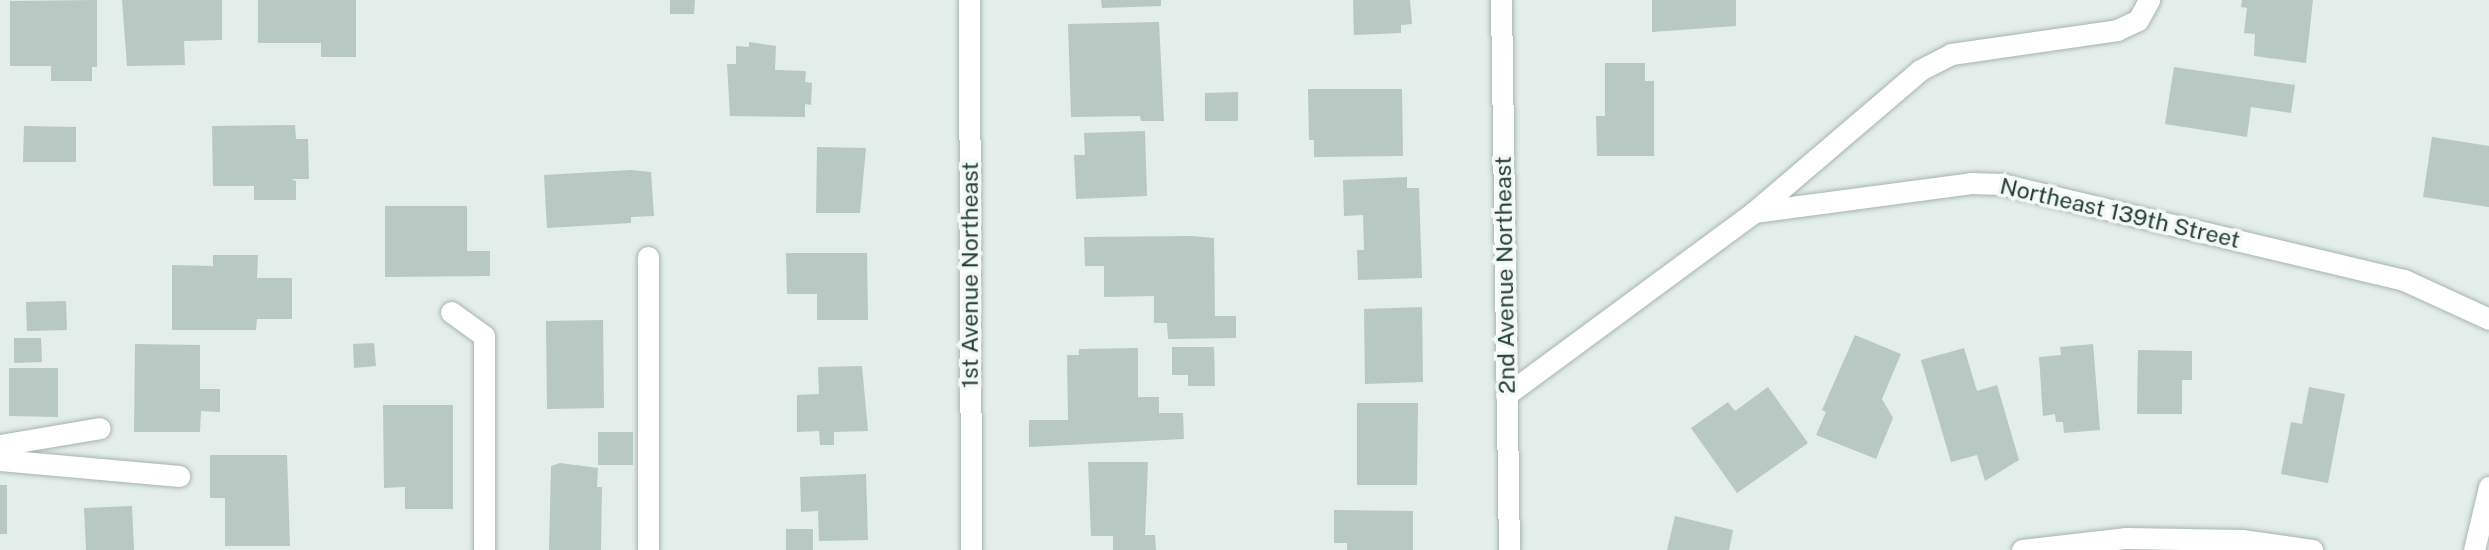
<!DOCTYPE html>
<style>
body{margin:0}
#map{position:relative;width:2489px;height:550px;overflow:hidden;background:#e3ede9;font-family:"Public Sans",sans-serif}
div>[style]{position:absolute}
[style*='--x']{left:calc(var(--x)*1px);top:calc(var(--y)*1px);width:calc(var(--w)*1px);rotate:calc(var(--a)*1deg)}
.building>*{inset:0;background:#b8c8c2}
.roads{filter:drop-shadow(0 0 2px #a6b5b1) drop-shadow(0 0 2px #a6b5b1)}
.lane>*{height:21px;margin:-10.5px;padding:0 10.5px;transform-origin:10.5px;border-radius:10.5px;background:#fff}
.street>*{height:21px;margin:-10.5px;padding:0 10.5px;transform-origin:10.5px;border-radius:10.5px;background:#fff}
.secondary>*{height:21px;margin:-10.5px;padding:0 10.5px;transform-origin:10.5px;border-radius:10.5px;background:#fff}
span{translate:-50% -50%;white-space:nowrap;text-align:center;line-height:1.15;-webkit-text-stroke:7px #f4f9f7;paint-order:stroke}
.street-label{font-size:23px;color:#233e39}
</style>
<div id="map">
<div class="building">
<div style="clip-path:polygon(97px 0,97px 67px,92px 67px,92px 81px,51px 81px,51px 66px,10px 66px,10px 1px)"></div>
<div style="clip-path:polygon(122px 0,222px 0,222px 40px,184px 41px,185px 65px,127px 66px)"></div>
<div style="clip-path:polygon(258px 0,356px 0,356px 57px,321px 57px,321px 43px,258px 43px)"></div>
<div style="clip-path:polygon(670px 0,695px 0,694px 14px,670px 14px)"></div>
<div style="clip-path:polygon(1101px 0,1161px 0,1161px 6px,1102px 8px)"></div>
<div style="clip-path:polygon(1353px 0,1410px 0,1412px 24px,1401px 25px,1401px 33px,1354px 35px)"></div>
<div style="clip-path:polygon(1652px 0,1736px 0,1736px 26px,1652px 32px)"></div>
<div style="clip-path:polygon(2242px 0,2313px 0,2306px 63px,2254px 56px,2255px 34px,2244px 33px,2247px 8px,2241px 7px)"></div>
<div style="clip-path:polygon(1159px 22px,1164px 121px,1141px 121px,1140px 116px,1071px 117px,1068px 24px)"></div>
<div style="clip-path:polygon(749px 42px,776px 46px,775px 70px,806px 71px,805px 82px,812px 83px,811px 105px,805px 104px,805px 117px,730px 116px,727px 64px,736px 64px,736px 46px,749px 47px)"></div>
<div style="clip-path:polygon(1605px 63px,1645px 63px,1645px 81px,1654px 81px,1654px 156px,1597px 156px,1596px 116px,1605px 116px)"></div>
<div style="clip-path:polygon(2174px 67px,2295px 85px,2291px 113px,2251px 107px,2247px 137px,2165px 124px)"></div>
<div style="clip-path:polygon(1308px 89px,1402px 89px,1403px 156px,1314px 157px,1314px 140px,1309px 140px)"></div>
<div style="clip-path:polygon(1238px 92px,1238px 121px,1205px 121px,1205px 93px)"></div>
<div style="clip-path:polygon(295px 125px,296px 139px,308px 139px,309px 179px,291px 179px,296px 181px,296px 200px,254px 200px,254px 186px,213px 186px,212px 126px)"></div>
<div style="clip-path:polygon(24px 126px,76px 127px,76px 162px,23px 162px)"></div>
<div style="clip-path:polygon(1145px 131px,1147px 196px,1076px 199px,1074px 155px,1085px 155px,1084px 133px)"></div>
<div style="clip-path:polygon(2432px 137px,2489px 146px,2489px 207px,2423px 197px)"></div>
<div style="clip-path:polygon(817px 147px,866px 148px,860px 213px,816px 213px)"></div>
<div style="clip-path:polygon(631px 170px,651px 172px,654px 216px,631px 217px,631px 223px,547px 228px,544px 175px)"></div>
<div style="clip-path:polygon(1407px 177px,1407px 188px,1419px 188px,1422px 278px,1358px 280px,1357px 250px,1364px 250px,1363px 215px,1344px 216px,1343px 180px)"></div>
<div style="clip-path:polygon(385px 206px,467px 206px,467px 251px,490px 251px,490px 276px,385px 277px)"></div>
<div style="clip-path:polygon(1192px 236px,1214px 238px,1215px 316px,1236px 316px,1236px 338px,1168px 339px,1167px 323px,1154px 323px,1154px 296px,1104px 297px,1104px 266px,1085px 266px,1084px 237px)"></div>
<div style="clip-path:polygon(786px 253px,867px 253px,868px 320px,817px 320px,817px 294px,787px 294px)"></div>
<div style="clip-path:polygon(213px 255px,258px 255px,257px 278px,292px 278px,292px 319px,257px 319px,256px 330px,172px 330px,172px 265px,213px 266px)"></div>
<div style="clip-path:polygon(66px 301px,67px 330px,27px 331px,26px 302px)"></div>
<div style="clip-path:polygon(1422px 307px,1423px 382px,1365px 384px,1364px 309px)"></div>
<div style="clip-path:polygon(603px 320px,604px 408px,547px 409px,546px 321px)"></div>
<div style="clip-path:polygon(1855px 335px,1901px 354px,1882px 399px,1893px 418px,1876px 459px,1816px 435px,1826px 412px,1822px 410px)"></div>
<div style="clip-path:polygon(14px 338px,41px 338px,42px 362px,14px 363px)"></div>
<div style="clip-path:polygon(374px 343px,376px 366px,354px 368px,353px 344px)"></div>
<div style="clip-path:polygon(135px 344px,200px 345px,200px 389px,220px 389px,220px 412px,201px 411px,200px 432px,134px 432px)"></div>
<div style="clip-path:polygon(2093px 344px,2100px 430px,2064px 433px,2063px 422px,2056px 422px,2055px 414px,2043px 416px,2039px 357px,2061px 355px,2060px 347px)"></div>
<div style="clip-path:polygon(1172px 347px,1214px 347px,1215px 386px,1188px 386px,1188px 375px,1172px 375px)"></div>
<div style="clip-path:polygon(1138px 348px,1138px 397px,1159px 397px,1159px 413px,1183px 413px,1184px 439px,1029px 447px,1029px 420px,1068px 420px,1067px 355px,1079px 355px,1079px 349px)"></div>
<div style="clip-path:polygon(1964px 348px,1977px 391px,1997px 385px,2019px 460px,1985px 481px,1977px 455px,1951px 462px,1921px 360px)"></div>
<div style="clip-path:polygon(2138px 350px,2192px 351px,2192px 380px,2182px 380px,2182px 414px,2137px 414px)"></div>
<div style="clip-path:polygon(862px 366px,868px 431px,834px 432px,834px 445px,820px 445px,819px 431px,797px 432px,797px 395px,819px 394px,818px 367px)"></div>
<div style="clip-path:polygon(9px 368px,58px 368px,58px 417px,9px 416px)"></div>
<div style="clip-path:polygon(1768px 387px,1808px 443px,1737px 493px,1691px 428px,1728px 402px,1735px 411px)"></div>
<div style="clip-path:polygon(2309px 387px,2345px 394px,2328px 483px,2281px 474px,2291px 422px,2302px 424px)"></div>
<div style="clip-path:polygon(1357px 403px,1418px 403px,1417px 485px,1357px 485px)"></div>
<div style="clip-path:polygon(383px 405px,453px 405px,453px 509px,405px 509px,405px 487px,384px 488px)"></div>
<div style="clip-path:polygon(598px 432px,633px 432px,633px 465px,598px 465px)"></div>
<div style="clip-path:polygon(210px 455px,287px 455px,290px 546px,225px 546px,225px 498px,210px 498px)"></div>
<div style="clip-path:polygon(1088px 462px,1148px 462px,1145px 535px,1155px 535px,1156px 550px,1113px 550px,1113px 536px,1091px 536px)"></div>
<div style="clip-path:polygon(560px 463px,598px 468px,597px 487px,602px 487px,601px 550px,549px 550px,551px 466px)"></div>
<div style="clip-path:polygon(866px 474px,868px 540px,819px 541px,818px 511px,801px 512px,800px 477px)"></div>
<div style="clip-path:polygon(0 485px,7px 485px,7px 534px,0 534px)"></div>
<div style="clip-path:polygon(132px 506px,134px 550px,86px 550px,84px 508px)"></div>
<div style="clip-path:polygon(1334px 510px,1413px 511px,1413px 550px,1347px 550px,1347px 543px,1334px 543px)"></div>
<div style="clip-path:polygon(1675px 516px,1733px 530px,1729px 550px,1667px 550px)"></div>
<div style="clip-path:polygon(786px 529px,813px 529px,813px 550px,786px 550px)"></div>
</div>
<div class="roads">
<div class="lane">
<div style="--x:648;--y:257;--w:293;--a:90"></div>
<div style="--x:451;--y:312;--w:41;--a:36"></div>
<div style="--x:484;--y:336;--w:214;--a:90"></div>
<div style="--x:0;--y:445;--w:101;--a:-9.6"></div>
<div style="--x:0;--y:460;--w:180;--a:5.1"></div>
</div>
<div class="street">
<div style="--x:1501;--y:0;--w:550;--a:89.17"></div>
<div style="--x:1754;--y:212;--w:218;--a:-40.5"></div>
<div style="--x:1920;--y:70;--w:35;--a:-27"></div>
<div style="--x:1951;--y:54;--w:168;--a:-8.2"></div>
<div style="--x:2117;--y:30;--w:23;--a:-25"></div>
<div style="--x:2138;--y:20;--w:23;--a:-61"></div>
<div style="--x:1506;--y:395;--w:308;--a:-36.4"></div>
<div style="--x:1754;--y:212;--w:219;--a:-7.6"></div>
<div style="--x:1971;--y:183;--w:30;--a:2"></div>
<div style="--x:2001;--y:184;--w:414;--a:13.4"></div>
<div style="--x:2404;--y:280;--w:94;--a:24.6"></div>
<div style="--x:2022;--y:550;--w:105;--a:-6.6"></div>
<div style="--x:2126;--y:538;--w:116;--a:1"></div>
<div style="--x:2242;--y:540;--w:71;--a:8.1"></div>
<div style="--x:2474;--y:550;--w:65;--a:-76.6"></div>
</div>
<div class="secondary">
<div style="--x:969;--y:0;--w:550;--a:89.79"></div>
</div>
</div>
<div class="street-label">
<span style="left:2120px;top:213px;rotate:13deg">Northeast 139th Street</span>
<span style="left:970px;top:275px;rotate:-90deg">1st Avenue Northeast</span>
<span style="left:1505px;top:275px;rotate:-91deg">2nd Avenue Northeast</span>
</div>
</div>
